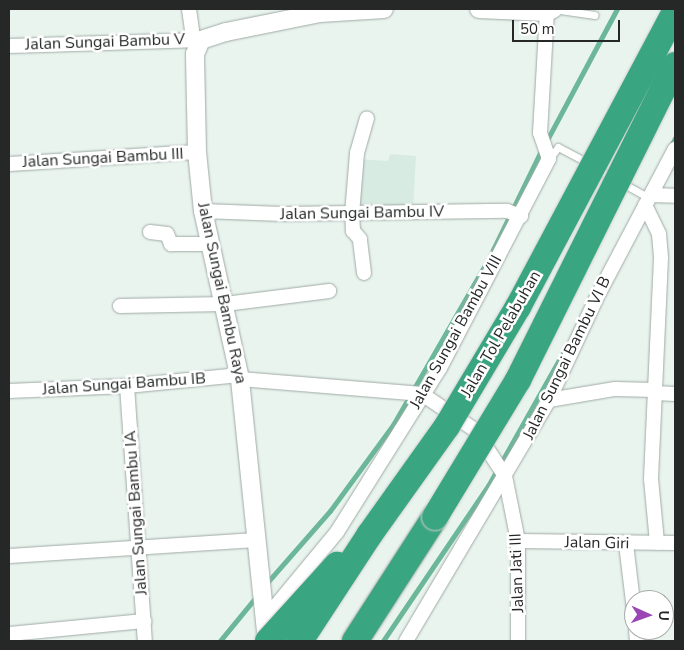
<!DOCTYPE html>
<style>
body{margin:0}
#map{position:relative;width:684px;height:650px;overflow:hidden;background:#e9f4ef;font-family:"Nunito Sans",sans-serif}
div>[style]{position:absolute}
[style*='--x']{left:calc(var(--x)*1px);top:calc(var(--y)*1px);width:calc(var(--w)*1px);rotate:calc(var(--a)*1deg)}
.built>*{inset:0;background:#d8ebe3}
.stream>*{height:4.5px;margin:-2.25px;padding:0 2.25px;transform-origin:2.25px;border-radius:2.25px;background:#6cb79a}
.roads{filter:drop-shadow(0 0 1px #a0aaa5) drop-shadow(0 0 1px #a0aaa5)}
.service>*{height:7px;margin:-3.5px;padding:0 3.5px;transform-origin:3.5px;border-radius:3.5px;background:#fff}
.minor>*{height:14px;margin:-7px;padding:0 7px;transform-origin:7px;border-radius:7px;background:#fff}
.tertiary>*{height:18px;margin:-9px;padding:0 9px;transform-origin:9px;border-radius:9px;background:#fff}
.motorway>*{height:26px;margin:-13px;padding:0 13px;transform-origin:13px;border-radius:13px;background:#3aa581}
.bridges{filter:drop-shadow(0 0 1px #cfd0cf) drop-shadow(0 0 1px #cfd0cf)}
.motorway-bridge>*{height:26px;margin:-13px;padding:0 13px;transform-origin:13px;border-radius:13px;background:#3aa581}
span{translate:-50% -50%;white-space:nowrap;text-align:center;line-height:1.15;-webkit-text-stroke:5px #fff;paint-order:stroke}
.street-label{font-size:16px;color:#252827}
.frame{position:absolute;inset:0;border:10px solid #252827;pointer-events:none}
.north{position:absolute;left:624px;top:590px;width:50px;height:50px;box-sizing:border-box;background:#fff;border:1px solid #a8a9a9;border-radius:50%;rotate:92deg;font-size:14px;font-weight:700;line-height:20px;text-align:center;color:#252827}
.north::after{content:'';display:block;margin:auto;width:18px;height:22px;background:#9a47b5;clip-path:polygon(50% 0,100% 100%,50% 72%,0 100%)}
.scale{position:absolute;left:512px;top:20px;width:108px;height:22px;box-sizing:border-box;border:2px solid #252827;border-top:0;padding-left:6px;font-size:15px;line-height:18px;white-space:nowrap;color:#252827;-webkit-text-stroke:4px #fff;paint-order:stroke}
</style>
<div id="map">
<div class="built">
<div style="clip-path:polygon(390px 154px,416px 156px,413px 209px,355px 205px,358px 159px,388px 161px)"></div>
</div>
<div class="stream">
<div style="--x:546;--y:142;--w:151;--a:-61.9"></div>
<div style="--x:670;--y:148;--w:11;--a:-63"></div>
<div style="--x:266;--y:584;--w:97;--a:-48.8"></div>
<div style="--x:330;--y:511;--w:107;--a:-53.8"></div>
<div style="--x:393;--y:425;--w:195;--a:-60.1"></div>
<div style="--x:490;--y:256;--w:119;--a:-64.1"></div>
<div style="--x:220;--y:641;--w:58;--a:-50.6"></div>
<div style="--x:383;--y:641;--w:187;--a:-55.9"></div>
<div style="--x:488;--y:486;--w:161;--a:-60.6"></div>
</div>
<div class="roads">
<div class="service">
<div style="--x:553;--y:9;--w:42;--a:8.1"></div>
<div style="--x:549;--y:159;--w:15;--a:-53"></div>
<div style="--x:558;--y:147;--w:34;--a:28"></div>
<div style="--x:597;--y:169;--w:60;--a:29.1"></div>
</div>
<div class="minor">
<div style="--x:189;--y:9;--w:29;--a:82"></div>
<div style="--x:9;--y:46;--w:192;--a:-1.8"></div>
<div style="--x:9;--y:164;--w:188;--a:-3.7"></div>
<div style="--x:651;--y:195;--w:24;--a:2"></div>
<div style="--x:645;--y:205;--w:32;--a:64"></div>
<div style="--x:659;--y:234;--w:24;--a:85"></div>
<div style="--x:661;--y:258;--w:221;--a:92.6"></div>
<div style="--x:651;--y:479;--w:64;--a:84.6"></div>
<div style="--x:203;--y:211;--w:79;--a:2.2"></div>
<div style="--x:282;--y:214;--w:225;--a:-0.8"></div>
<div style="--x:507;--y:211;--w:15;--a:20"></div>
<div style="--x:150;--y:232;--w:17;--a:7"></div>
<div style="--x:167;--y:234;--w:11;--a:68"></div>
<div style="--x:171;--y:244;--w:37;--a:0"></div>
<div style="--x:364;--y:273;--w:34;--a:-97"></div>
<div style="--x:360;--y:239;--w:11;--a:-131"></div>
<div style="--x:353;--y:231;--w:17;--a:-93"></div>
<div style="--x:352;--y:214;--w:61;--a:-85.3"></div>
<div style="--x:357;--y:153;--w:36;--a:-74"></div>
<div style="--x:120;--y:306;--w:105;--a:-1.1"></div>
<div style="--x:225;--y:304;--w:105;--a:-7.1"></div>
<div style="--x:240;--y:379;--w:183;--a:4.7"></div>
<div style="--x:422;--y:394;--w:64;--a:34.2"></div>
<div style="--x:475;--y:430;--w:55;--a:56.9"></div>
<div style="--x:505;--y:476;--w:66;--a:78.7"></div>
<div style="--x:518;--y:541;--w:100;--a:90"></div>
<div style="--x:127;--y:386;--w:256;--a:86"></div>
<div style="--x:9;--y:391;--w:118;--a:-2.4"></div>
<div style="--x:127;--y:386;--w:113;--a:-5.6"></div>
<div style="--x:655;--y:393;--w:20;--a:3"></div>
<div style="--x:549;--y:400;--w:67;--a:-9.5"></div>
<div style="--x:615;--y:389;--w:40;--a:1.4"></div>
<div style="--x:518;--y:541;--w:157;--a:0.7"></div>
<div style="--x:626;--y:544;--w:66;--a:83.1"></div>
<div style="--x:9;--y:556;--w:248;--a:-3.7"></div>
<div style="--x:265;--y:619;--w:113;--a:-50.4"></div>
<div style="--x:337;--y:532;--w:194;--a:-57.9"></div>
<div style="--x:440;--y:368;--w:236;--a:-62.5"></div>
<div style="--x:549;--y:159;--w:28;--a:-109"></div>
<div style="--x:540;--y:133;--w:121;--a:-86.7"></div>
<div style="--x:636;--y:630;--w:11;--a:85"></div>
<div style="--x:9;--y:634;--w:136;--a:-5.5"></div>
<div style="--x:406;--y:641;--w:280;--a:-59.3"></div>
<div style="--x:549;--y:400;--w:118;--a:-65"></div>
<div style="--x:599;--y:293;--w:163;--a:-62.2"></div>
</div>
<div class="tertiary">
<div style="--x:479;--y:9;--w:68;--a:2.5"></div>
<div style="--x:547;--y:12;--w:7;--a:-27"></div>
<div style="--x:267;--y:641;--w:263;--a:-95.9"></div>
<div style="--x:240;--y:379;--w:172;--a:-102.4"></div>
<div style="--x:203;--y:211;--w:59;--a:-95.8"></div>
<div style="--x:197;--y:152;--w:98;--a:-91.2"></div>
<div style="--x:195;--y:54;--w:15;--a:-67"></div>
<div style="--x:201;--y:40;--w:26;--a:-18"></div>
<div style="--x:226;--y:32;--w:96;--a:-11.4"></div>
<div style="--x:320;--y:13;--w:64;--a:-3.6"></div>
</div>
<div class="motorway">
<div style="--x:355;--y:641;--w:148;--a:-57.2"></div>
</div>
</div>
<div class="bridges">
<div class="motorway-bridge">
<div style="--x:435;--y:517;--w:160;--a:-58.8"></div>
<div style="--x:518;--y:380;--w:352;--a:-63.5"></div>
<div style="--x:268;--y:641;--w:103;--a:-47.8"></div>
<div style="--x:300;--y:641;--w:128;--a:-56.8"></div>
<div style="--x:370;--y:534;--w:133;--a:-54.5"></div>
<div style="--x:447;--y:426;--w:139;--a:-59.2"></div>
<div style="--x:518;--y:307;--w:334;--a:-62"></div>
</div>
</div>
<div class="street-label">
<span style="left:105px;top:42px;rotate:-2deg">Jalan Sungai Bambu V</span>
<span style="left:103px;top:158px;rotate:-3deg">Jalan Sungai Bambu III</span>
<span style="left:362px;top:213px;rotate:-1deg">Jalan Sungai Bambu IV</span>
<span style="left:222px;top:293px;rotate:78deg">Jalan Sungai Bambu Raya</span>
<span style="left:456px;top:332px;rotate:-61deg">Jalan Sungai Bambu VIII</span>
<span style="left:501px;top:334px;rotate:-60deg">Jalan Tol Pelabuhan</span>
<span style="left:567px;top:358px;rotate:-64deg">Jalan Sungai Bambu VI B</span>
<span style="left:124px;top:384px;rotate:-4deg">Jalan Sungai Bambu IB</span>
<span style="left:136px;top:513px;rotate:-94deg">Jalan Sungai Bambu IA</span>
<span style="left:597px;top:543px;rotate:1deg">Jalan Giri</span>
<span style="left:517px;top:573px;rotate:-92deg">Jalan Jati III</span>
</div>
<div class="frame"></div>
<div class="north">U</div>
<div class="scale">50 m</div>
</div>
